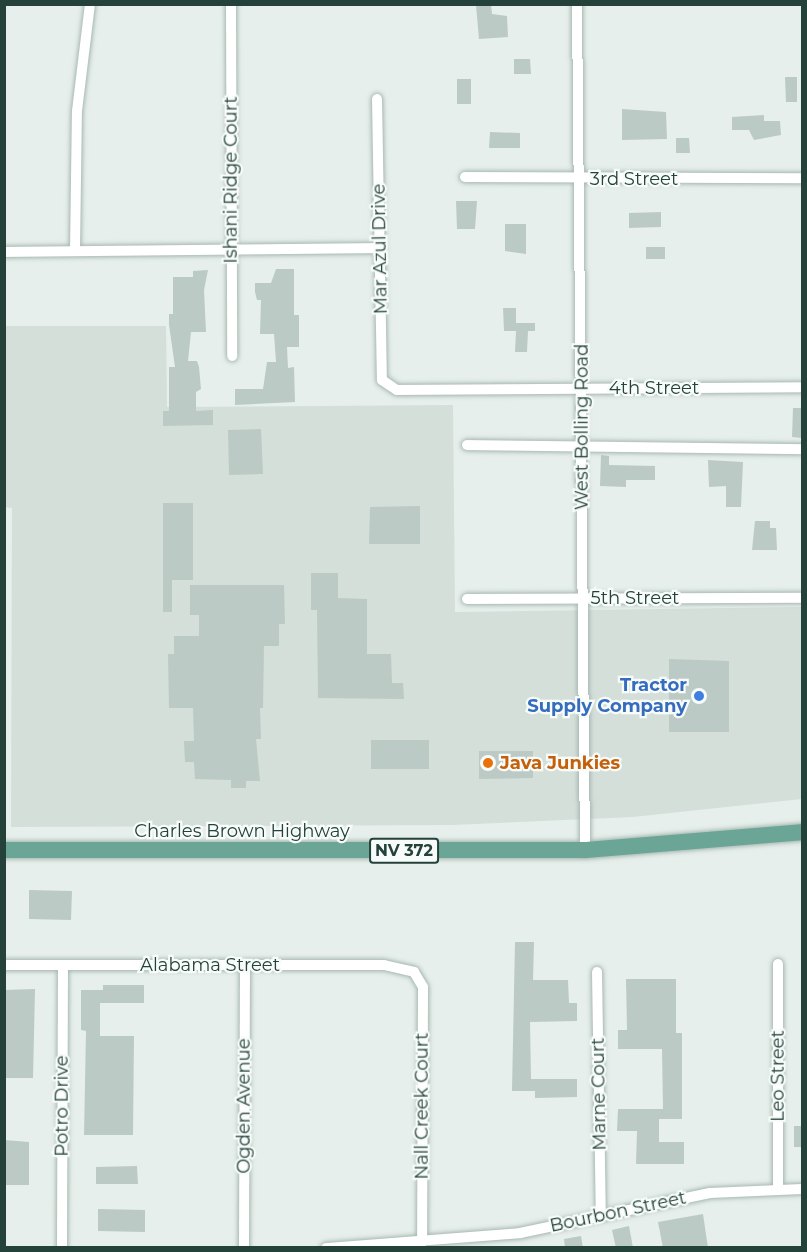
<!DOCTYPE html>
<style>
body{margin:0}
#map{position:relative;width:807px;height:1252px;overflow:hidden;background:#e6efeb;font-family:Montserrat,sans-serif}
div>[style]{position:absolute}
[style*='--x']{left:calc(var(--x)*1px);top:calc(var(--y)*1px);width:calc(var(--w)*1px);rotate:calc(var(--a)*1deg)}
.built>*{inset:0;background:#d4dfda}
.building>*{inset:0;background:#bbcac4}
.roads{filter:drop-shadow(0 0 2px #a8b8b2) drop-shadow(0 0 2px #a8b8b2)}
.minor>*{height:10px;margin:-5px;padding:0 5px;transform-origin:5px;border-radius:5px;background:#fff}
.primary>*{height:16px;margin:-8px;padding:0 8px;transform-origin:8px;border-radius:8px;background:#6aa596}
.dots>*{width:16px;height:16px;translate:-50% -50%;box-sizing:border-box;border:3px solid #f7fbf9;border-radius:50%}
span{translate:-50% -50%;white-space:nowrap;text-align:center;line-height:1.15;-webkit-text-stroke:4.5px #f7fbf9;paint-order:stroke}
.shield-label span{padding:2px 4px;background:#f7fbf9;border:2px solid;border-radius:4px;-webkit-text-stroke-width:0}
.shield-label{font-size:16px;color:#24423a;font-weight:700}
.street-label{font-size:18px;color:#24423a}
.shop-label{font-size:18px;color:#366cbe;font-weight:700}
.right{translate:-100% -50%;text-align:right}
.food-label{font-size:18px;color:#c56008;font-weight:700}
.left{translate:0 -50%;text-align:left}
.frame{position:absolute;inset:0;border:6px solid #24423a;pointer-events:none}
</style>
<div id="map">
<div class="built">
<div style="clip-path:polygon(4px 326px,166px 326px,167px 407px,453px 405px,455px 612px,802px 607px,802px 799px,633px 817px,453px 825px,11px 827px,12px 508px,4px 507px)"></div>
</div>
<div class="building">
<div style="clip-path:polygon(491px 4px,492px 14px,507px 16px,508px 37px,479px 39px,476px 5px)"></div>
<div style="clip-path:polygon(514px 59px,530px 59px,531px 74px,514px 74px)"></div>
<div style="clip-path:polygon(785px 77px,797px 77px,797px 102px,786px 102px)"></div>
<div style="clip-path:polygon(457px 79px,471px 79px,471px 104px,457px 104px)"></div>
<div style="clip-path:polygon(622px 109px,666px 112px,667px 139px,622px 140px)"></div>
<div style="clip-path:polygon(764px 115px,764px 121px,780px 121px,781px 135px,754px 140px,749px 130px,732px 130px,732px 117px)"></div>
<div style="clip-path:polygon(490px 132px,520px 133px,520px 148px,489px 148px)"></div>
<div style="clip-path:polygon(676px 138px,689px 138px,690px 153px,676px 153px)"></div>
<div style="clip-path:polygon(456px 201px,477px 201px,475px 229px,457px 229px)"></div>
<div style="clip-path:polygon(661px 212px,661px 227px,629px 228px,629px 213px)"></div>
<div style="clip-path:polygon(505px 224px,526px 224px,526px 254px,505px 251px)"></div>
<div style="clip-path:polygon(646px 247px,665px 247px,665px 259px,646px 259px)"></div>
<div style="clip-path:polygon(276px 269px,294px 269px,294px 315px,299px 315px,299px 347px,287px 347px,288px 368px,294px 367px,295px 402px,235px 405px,235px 389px,263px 389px,267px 362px,276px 362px,274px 334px,260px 334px,261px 300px,257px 300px,255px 292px,255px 283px,271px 283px)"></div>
<div style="clip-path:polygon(208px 270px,204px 290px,206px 332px,191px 332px,188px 361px,197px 361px,199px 367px,201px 389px,196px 392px,196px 411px,213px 410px,213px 425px,163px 426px,163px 411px,169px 411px,169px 367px,175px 367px,169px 325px,169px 314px,173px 314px,173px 277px,193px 277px,193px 271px)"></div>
<div style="clip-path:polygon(503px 308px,516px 308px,516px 323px,535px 323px,535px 331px,528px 331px,527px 352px,515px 352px,516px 331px,504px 331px)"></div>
<div style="clip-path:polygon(793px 408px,802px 408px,802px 438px,792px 437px)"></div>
<div style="clip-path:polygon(261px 429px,263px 474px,229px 475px,228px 430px)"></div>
<div style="clip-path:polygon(601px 455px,609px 456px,609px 465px,655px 466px,655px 480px,626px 480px,626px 487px,600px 486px)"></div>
<div style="clip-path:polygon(708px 460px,743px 462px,741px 507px,726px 507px,726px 486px,709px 487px)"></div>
<div style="clip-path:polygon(163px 503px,193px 503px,193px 580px,172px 580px,172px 612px,163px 612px)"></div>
<div style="clip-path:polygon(420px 506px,420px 544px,369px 544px,370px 507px)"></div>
<div style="clip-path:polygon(755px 521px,770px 521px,770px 528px,776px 528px,777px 550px,752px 550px)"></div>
<div style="clip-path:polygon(311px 573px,338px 573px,338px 598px,367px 599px,367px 654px,391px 654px,392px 683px,403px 683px,404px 699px,318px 698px,317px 610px,311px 610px)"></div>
<div style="clip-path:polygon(190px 585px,284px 585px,285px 624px,279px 624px,279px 646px,264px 646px,263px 708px,260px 708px,261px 739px,256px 739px,260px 781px,246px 781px,246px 788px,231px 788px,231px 780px,195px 779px,194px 762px,185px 762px,184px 741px,194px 741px,193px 708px,169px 708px,168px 654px,174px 654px,174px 636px,199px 636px,199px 615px,190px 615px)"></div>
<div style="clip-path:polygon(669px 659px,729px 661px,729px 732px,669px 732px)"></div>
<div style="clip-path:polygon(371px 740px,429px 740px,429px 769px,371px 769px)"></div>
<div style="clip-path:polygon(479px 751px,533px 751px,533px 778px,479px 779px)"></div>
<div style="clip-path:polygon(29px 890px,72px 891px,71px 920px,29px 919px)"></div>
<div style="clip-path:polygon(515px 942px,534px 942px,533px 980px,568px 980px,569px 1003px,577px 1003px,577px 1021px,530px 1022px,531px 1079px,577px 1079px,577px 1097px,535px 1098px,535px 1091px,512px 1091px)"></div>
<div style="clip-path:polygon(626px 979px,676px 979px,676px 1033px,682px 1033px,682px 1119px,659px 1119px,659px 1142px,684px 1142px,684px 1164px,636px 1164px,637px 1131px,617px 1131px,618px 1109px,663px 1109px,662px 1049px,618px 1049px,618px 1030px,627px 1030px)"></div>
<div style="clip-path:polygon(103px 985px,144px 985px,144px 1003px,100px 1003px,100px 1036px,134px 1036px,133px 1135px,84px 1135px,86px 1031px,81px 1030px,81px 990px,103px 990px)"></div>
<div style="clip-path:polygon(35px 989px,33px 1078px,4px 1078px,4px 990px)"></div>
<div style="clip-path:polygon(794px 1126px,802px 1126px,802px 1147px,794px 1147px)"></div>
<div style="clip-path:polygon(4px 1140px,29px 1142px,29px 1185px,4px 1185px)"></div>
<div style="clip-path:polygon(137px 1166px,138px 1184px,96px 1184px,96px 1167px)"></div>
<div style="clip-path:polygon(98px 1209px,145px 1210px,145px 1232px,98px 1231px)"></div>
<div style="clip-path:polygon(703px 1214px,708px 1248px,663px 1248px,658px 1222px)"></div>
<div style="clip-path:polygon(629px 1226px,633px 1248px,616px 1248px,612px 1230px)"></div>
<div style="clip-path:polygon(581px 1236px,583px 1248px,565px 1248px,564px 1239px)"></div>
</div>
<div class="roads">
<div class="minor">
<div style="--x:231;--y:4;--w:352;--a:89.8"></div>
<div style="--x:577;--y:4;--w:846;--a:89.46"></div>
<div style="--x:377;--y:99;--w:281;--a:89"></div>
<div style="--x:382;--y:380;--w:18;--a:34"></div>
<div style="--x:397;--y:390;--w:405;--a:-0.4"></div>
<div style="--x:465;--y:177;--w:337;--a:0.2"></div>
<div style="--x:75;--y:250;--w:139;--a:-89.2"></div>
<div style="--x:77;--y:111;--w:108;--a:-83.1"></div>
<div style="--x:4;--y:252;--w:376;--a:-0.6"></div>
<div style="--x:467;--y:445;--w:335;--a:0.7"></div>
<div style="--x:467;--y:599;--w:335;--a:-0.2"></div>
<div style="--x:4;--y:965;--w:380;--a:0"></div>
<div style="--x:384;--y:965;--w:31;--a:13"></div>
<div style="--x:414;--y:972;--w:17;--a:59"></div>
<div style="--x:423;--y:987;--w:255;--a:90.2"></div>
<div style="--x:597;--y:972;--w:244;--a:89.1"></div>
<div style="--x:778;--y:1189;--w:225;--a:-90"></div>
<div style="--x:62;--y:1248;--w:283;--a:-89.8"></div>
<div style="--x:244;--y:1248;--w:283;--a:-89.8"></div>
<div style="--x:326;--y:1248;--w:195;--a:-4.4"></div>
<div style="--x:520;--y:1233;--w:194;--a:-11.9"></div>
<div style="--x:710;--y:1193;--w:92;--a:-2.5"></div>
</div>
<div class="primary">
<div style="--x:4;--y:850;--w:581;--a:0"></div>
<div style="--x:585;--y:850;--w:218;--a:-4.7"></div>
</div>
</div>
<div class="dots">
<div style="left:699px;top:696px;background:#3f7fe0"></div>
<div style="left:488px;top:763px;background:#e8710a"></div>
</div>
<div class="shield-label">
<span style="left:404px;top:851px">NV 372</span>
</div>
<div class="street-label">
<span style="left:634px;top:179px">3rd Street</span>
<span style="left:231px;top:180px;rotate:-90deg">Ishani Ridge Court</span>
<span style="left:380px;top:249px;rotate:-91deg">Mar Azul Drive</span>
<span style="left:654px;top:388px">4th Street</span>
<span style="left:582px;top:427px;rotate:-90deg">West Bolling Road</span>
<span style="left:635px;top:598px">5th Street</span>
<span style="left:242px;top:831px">Charles Brown Highway</span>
<span style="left:210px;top:965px">Alabama Street</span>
<span style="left:778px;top:1076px;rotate:-90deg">Leo Street</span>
<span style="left:599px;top:1094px;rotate:-91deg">Marne Court</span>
<span style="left:62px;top:1106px;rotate:-90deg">Potro Drive</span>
<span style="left:244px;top:1106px;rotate:-90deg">Ogden Avenue</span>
<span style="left:422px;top:1106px;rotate:-90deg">Nall Creek Court</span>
<span style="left:618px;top:1212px;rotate:-12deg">Bourbon Street</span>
</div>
<div class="shop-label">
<span class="right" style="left:687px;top:696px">Tractor<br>Supply Company</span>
</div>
<div class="food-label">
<span class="left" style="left:500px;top:763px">Java Junkies</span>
</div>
<div class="frame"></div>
</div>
